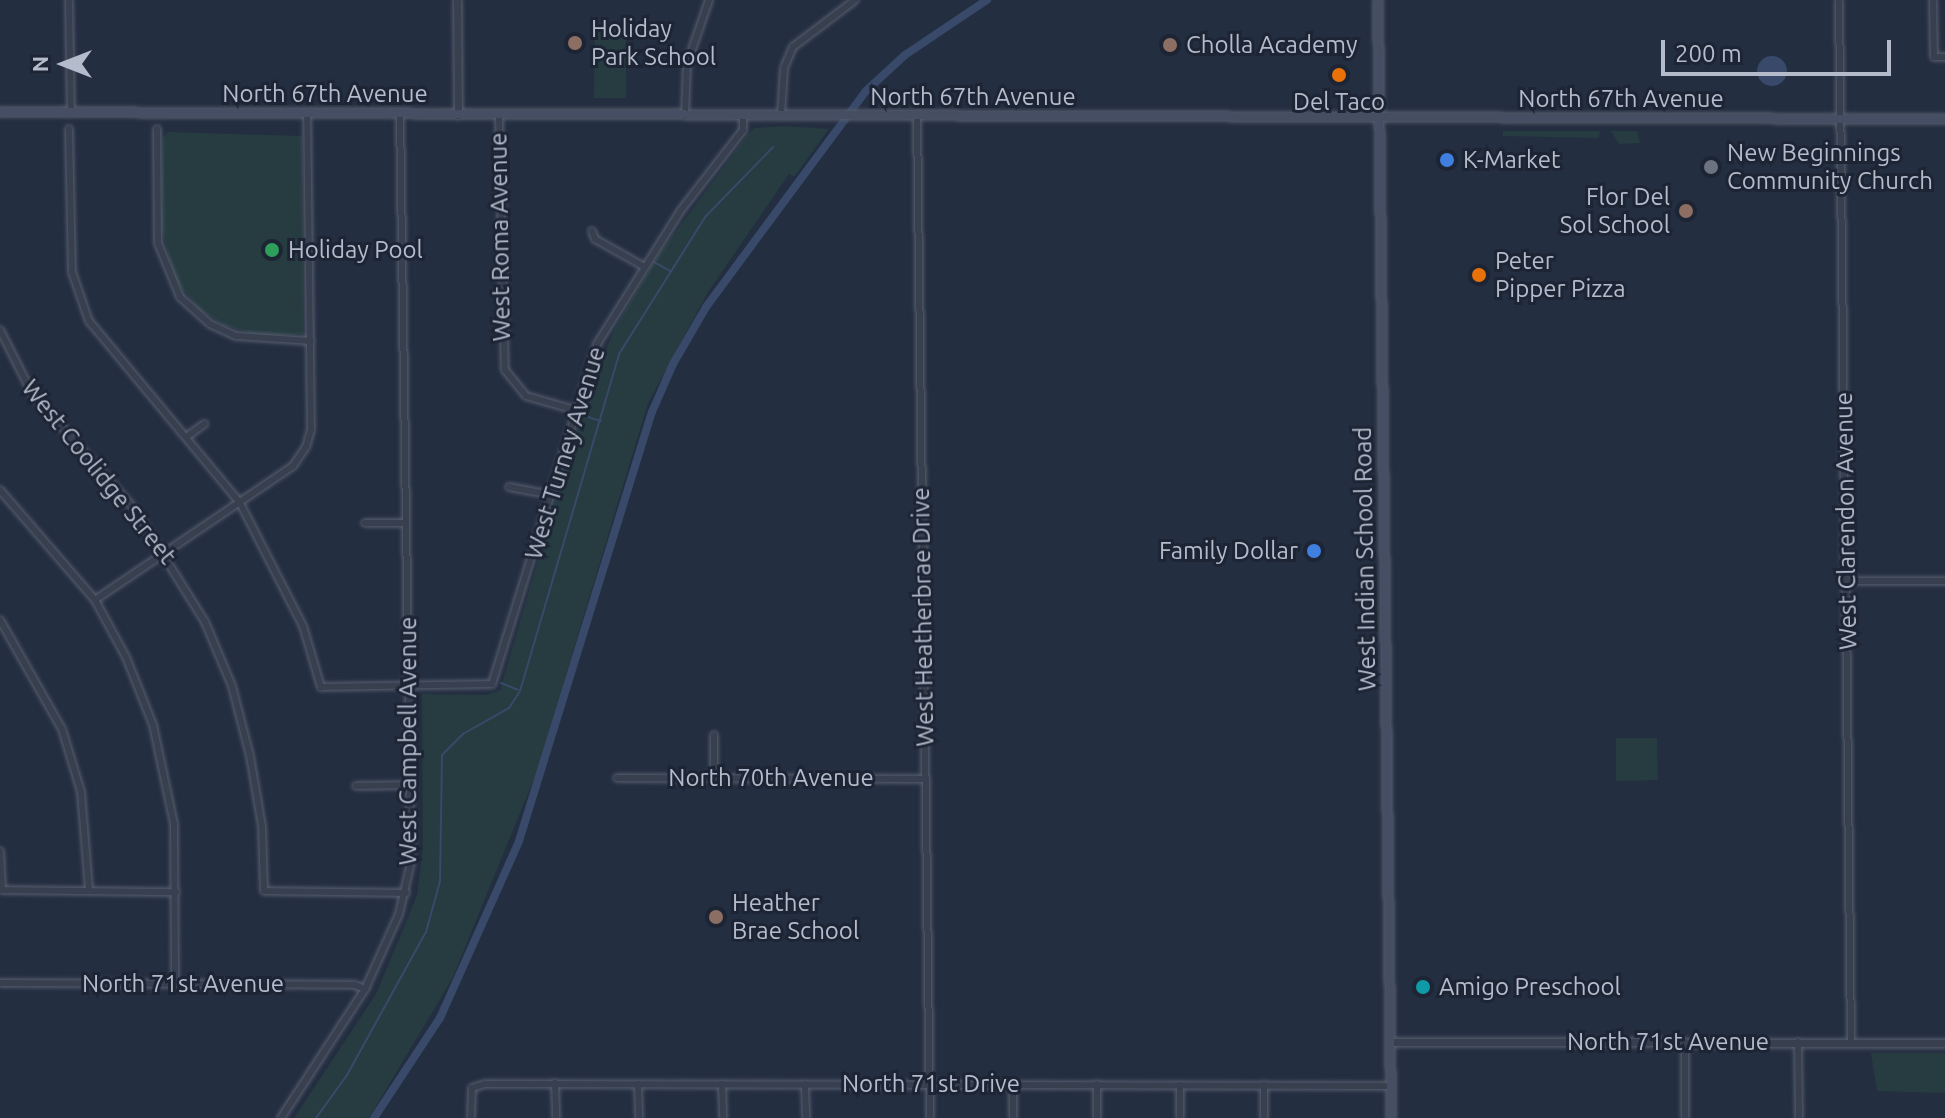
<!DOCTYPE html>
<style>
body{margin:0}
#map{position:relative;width:1945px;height:1118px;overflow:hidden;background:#242e41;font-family:Ubuntu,sans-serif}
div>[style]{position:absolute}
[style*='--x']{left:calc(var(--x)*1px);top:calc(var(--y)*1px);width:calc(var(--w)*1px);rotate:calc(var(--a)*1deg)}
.green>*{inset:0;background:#263c41}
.water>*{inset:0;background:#38496a}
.round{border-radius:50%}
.stream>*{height:2px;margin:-1px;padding:0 1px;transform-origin:1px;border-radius:1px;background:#38496a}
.canal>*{height:8px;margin:-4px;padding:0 4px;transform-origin:4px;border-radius:4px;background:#38496a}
.roads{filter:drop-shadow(0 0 2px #565e6e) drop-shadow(0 0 2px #565e6e)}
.minor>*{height:6px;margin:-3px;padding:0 3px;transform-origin:3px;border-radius:3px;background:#384050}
.tertiary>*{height:7px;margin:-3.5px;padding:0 3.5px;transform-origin:3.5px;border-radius:3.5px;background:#384050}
.secondary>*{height:8px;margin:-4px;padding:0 4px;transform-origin:4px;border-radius:4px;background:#464e63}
.dots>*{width:22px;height:22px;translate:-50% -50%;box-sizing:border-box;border:4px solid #1d2535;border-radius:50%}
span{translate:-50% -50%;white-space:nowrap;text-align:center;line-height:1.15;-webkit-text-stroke:6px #1d2535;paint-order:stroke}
.poi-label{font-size:24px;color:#b4bbcb}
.left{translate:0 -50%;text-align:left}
.right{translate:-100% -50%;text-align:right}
.street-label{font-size:24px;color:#b4bbcb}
.north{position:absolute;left:24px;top:24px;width:80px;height:80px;-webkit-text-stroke:6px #1d2535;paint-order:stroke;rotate:270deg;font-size:22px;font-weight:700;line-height:32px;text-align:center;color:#b4bbcb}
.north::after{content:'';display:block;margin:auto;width:28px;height:36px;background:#b4bbcb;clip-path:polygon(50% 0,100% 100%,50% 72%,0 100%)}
.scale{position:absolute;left:1661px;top:40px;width:230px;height:36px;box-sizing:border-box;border:4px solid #b4bbcb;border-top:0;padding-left:10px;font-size:24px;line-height:28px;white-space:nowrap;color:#b4bbcb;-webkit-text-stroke:6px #1d2535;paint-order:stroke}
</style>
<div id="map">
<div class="green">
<div style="clip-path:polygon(595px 26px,626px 26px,626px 98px,594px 98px)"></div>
<div style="clip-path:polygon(785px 126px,829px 129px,794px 177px,789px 174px,708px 292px,648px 403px,536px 774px,452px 979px,369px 1118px,294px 1118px,376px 994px,417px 895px,423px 847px,422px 694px,486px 695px,500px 690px,587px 395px,615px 328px,657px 257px,748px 134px,755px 128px)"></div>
<div style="clip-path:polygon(1503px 131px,1600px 131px,1599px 138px,1503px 136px)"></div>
<div style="clip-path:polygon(1611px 131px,1637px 131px,1640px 143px,1619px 144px)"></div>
<div style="clip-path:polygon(168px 132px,302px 136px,303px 334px,264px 336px,225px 326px,200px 310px,176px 281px,161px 227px,162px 138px)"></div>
<div style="clip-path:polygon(1616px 738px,1657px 738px,1658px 780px,1616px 781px)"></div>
<div style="clip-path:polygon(1871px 1053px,1945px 1053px,1945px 1093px,1877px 1091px)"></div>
</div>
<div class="water">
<div class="round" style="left:1757px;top:56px;width:30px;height:30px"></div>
</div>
<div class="stream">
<div style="--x:652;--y:261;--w:21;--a:29"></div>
<div style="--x:579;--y:414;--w:23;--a:18"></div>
<div style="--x:501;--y:683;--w:18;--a:22"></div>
<div style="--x:316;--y:1118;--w:53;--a:-54.2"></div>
<div style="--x:347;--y:1075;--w:163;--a:-61.1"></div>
<div style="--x:426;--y:932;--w:53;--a:-74.6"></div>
<div style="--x:440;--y:881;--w:126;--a:-89.1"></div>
<div style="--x:442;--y:755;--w:30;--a:-45"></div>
<div style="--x:463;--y:734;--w:53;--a:-29.5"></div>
<div style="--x:509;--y:708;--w:20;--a:-57"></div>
<div style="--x:520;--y:691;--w:351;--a:-73.6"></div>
<div style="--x:619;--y:354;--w:163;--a:-57.8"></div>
<div style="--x:706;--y:216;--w:96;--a:-45.8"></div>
</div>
<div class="canal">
<div style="--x:374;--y:1118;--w:120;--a:-56.6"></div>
<div style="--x:440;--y:1018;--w:194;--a:-65.9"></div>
<div style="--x:519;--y:841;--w:449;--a:-72.8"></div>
<div style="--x:652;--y:412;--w:52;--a:-66.4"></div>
<div style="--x:673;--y:364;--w:66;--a:-59.9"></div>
<div style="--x:706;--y:307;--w:269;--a:-53.5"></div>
<div style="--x:866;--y:91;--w:53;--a:-42.7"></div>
<div style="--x:905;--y:55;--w:99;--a:-33.9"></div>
</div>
<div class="roads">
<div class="minor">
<div style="--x:69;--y:0;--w:113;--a:89"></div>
<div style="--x:1839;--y:0;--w:1043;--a:89.34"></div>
<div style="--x:1933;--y:0;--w:57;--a:89"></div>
<div style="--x:1934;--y:57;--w:11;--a:0"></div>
<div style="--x:499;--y:115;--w:255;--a:88.7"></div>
<div style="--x:505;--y:370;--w:33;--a:51"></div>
<div style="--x:526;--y:396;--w:51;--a:15.9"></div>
<div style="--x:781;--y:115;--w:47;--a:-86.3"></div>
<div style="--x:784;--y:68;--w:23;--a:-67"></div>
<div style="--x:793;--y:47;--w:78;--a:-37.2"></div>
<div style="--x:685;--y:116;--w:52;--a:-87.8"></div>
<div style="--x:687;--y:64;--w:68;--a:-71"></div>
<div style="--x:917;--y:116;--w:1002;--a:89.26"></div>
<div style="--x:69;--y:129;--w:143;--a:88.8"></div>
<div style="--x:72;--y:272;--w:52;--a:70.9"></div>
<div style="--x:89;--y:321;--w:236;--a:50.3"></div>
<div style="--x:240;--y:503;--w:138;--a:62.9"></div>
<div style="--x:303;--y:626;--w:64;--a:73.6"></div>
<div style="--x:321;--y:687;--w:171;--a:-1"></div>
<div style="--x:492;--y:684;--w:356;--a:-72.8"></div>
<div style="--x:597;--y:344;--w:158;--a:-57.9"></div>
<div style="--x:681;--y:210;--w:101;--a:-52.2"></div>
<div style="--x:743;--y:130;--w:14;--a:-90"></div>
<div style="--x:157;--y:129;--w:114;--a:89.5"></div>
<div style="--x:158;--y:243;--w:58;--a:67.8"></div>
<div style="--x:180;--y:297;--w:40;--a:42"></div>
<div style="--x:210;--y:324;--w:29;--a:25"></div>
<div style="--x:236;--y:336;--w:75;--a:3.8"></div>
<div style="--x:592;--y:231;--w:9;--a:69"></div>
<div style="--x:595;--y:239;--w:55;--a:29.4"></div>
<div style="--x:0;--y:330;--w:71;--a:63.1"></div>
<div style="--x:32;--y:393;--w:156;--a:48.6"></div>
<div style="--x:135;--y:510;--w:132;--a:58"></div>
<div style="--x:205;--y:622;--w:69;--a:67.1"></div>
<div style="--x:232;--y:686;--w:72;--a:75.6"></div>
<div style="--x:250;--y:756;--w:71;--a:80.3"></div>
<div style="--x:262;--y:826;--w:65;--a:88.2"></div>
<div style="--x:264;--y:891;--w:142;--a:0.8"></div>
<div style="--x:189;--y:435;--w:19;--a:-36"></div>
<div style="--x:509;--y:487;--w:44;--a:10.5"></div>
<div style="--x:0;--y:490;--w:145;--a:49.2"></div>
<div style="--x:95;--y:600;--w:65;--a:61.5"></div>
<div style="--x:126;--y:657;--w:73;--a:68.3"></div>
<div style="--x:153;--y:725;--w:101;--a:78"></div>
<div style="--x:174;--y:824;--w:160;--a:89.6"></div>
<div style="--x:365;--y:523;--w:41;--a:0"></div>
<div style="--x:1847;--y:581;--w:98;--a:0"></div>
<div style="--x:95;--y:600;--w:239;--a:-34.1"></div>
<div style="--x:293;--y:466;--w:23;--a:-56"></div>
<div style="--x:306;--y:447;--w:18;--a:-74"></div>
<div style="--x:311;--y:430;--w:316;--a:-90.7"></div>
<div style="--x:0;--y:620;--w:125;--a:60.4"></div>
<div style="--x:62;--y:729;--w:66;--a:73.2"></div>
<div style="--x:81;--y:792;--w:98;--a:85.3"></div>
<div style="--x:714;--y:735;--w:43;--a:90"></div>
<div style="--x:617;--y:778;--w:308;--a:0.2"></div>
<div style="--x:356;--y:786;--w:55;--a:-1"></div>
<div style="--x:0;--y:851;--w:39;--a:87"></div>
<div style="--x:2;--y:890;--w:174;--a:0.7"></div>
<div style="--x:0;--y:983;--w:355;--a:0.3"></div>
<div style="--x:355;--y:985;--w:11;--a:22"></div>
<div style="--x:1685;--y:1042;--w:76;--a:90"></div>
<div style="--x:1798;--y:1042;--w:76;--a:89.2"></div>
<div style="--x:555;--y:1083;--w:35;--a:88"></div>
<div style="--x:638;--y:1084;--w:34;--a:88"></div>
<div style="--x:722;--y:1084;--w:34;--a:88"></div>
<div style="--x:805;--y:1084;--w:34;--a:88"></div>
<div style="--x:1013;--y:1084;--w:34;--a:90"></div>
<div style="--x:1097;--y:1084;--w:34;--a:90"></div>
<div style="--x:1180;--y:1085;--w:33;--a:90"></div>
<div style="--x:1264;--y:1085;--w:33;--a:90"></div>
<div style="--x:281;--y:1118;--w:154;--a:-56.9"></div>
<div style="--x:365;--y:989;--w:82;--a:-65.6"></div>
<div style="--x:399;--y:914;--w:53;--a:-77"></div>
<div style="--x:411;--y:862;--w:748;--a:-90.84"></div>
<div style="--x:471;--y:1118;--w:30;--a:-88"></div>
<div style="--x:472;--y:1088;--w:14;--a:-17"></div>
<div style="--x:485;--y:1084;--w:906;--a:0.13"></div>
</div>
<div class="tertiary">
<div style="--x:457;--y:0;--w:115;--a:89.5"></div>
<div style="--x:1391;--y:1042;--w:554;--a:0.1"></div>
</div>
<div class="secondary">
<div style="--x:1378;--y:0;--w:1118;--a:89.33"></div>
<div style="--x:0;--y:112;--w:1945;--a:0.21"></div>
</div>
</div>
<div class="dots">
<div style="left:575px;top:43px;background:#8d6e63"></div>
<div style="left:1170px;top:45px;background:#8d6e63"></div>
<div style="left:1339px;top:75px;background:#e8710a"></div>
<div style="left:1447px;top:160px;background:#3f7fe0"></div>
<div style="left:1711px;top:167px;background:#6b7280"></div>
<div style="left:1686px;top:211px;background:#8d6e63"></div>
<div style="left:272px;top:250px;background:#2e9e5b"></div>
<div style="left:1479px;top:275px;background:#e8710a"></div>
<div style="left:1314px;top:551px;background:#3f7fe0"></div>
<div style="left:716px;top:917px;background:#8d6e63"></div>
<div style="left:1423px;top:987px;background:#0f9aa8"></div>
</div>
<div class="poi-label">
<span class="left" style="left:591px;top:43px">Holiday<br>Park School</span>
<span class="left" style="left:1186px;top:45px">Cholla Academy</span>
<span style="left:1339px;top:102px">Del Taco</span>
<span class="left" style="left:1727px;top:167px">New Beginnings<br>Community Church</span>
<span class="left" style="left:1463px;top:160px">K-Market</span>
<span class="right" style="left:1670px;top:211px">Flor Del<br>Sol School</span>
<span class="left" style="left:288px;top:250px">Holiday Pool</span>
<span class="left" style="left:1495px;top:275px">Peter<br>Pipper Pizza</span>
<span class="right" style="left:1298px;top:551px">Family Dollar</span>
<span class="left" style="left:732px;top:917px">Heather<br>Brae School</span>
<span class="left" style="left:1439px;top:987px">Amigo Preschool</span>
</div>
<div class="street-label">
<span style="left:325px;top:94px">North 67th Avenue</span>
<span style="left:973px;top:97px">North 67th Avenue</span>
<span style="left:1621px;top:99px">North 67th Avenue</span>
<span style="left:500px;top:237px;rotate:-91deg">West Roma Avenue</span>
<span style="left:565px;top:453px;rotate:-73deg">West Turney Avenue</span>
<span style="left:99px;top:472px;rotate:51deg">West Coolidge Street</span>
<span style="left:1846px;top:521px;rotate:-91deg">West Clarendon Avenue</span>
<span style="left:1365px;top:559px;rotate:-91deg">West Indian School Road</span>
<span style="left:923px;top:617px;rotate:-91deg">West Heatherbrae Drive</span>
<span style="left:408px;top:741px;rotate:-90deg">West Campbell Avenue</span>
<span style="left:771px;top:778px">North 70th Avenue</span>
<span style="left:183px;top:984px">North 71st Avenue</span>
<span style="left:1668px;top:1042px">North 71st Avenue</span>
<span style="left:931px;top:1084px">North 71st Drive</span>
</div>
<div class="north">N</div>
<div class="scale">200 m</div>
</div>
